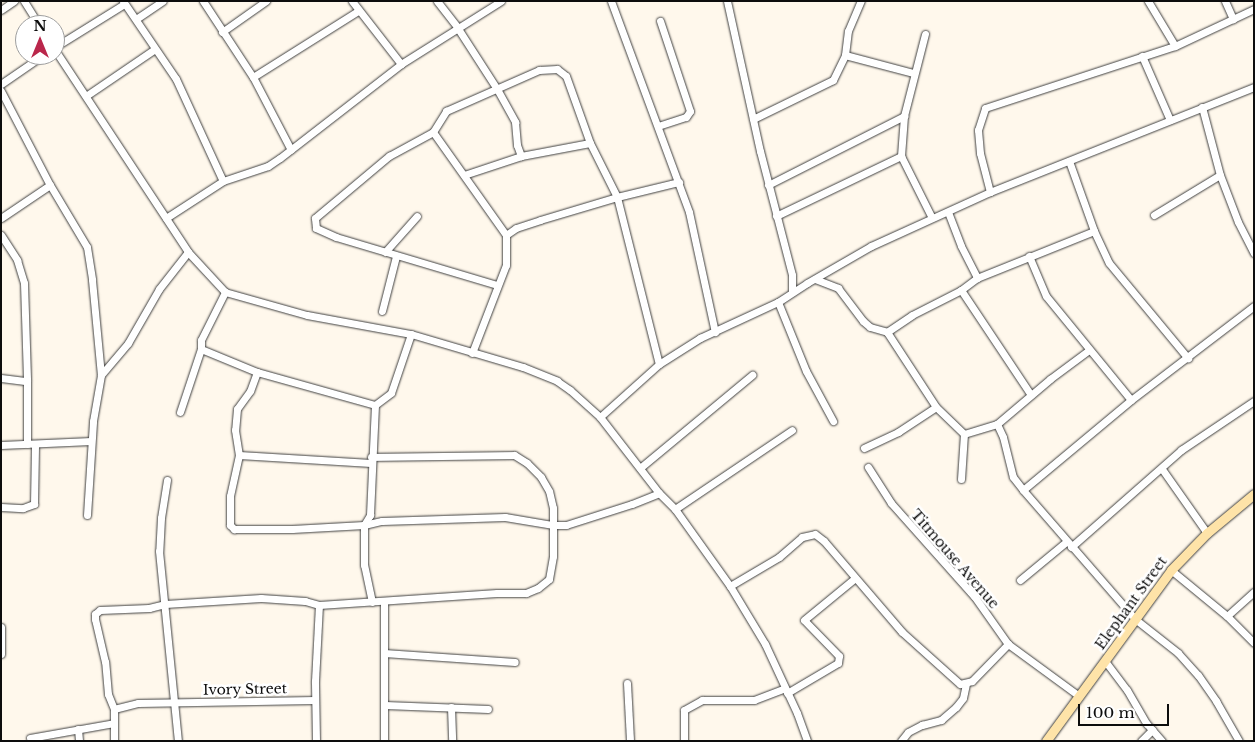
<!DOCTYPE html>
<style>
body{margin:0}
#map{position:relative;width:1255px;height:742px;overflow:hidden;background:#fff8ec;font-family:"Libre Baskerville",serif}
div>[style]{position:absolute}
[style*='--x']{left:calc(var(--x)*1px);top:calc(var(--y)*1px);width:calc(var(--w)*1px);rotate:calc(var(--a)*1deg)}
.roads{filter:drop-shadow(0 0 1px #404040) drop-shadow(0 0 1px #404040)}
.street>*{height:7px;margin:-3.5px;padding:0 3.5px;transform-origin:3.5px;border-radius:3.5px;background:#fff}
.secondary>*{height:9px;margin:-4.5px;padding:0 4.5px;transform-origin:4.5px;border-radius:4.5px;background:#fee3a8}
span{translate:-50% -50%;white-space:nowrap;text-align:center;line-height:1.15;-webkit-text-stroke:5px #fff;paint-order:stroke}
.street-label{font-size:14px;color:#0d0d0d}
.frame{position:absolute;inset:0;border:2px solid #0d0d0d;pointer-events:none}
.north{position:absolute;left:15px;top:15px;width:50px;height:50px;box-sizing:border-box;background:#fff;border:1px solid #9e9e9e;border-radius:50%;rotate:0deg;font-size:14px;font-weight:700;line-height:20px;text-align:center;color:#0d0d0d}
.north::after{content:'';display:block;margin:auto;width:18px;height:22px;background:#ba274b;clip-path:polygon(50% 0,100% 100%,50% 72%,0 100%)}
.scale{position:absolute;left:1078px;top:704px;width:91px;height:22px;box-sizing:border-box;border:2px solid #0d0d0d;border-top:0;padding-left:6px;font-size:15px;line-height:18px;white-space:nowrap;color:#0d0d0d;-webkit-text-stroke:4px #fff;paint-order:stroke}
</style>
<div id="map">
<div class="roads">
<div class="street">
<div style="--x:24;--y:1;--w:28;--a:58"></div>
<div style="--x:123;--y:1;--w:94;--a:55.8"></div>
<div style="--x:176;--y:79;--w:112;--a:65.3"></div>
<div style="--x:203;--y:1;--w:91;--a:56.7"></div>
<div style="--x:253;--y:77;--w:82;--a:62.5"></div>
<div style="--x:352;--y:1;--w:80;--a:52.1"></div>
<div style="--x:437;--y:1;--w:33;--a:52"></div>
<div style="--x:457;--y:27;--w:74;--a:57.2"></div>
<div style="--x:497;--y:89;--w:38;--a:61"></div>
<div style="--x:515;--y:122;--w:23;--a:85"></div>
<div style="--x:517;--y:145;--w:12;--a:70"></div>
<div style="--x:611;--y:1;--w:225;--a:69.7"></div>
<div style="--x:689;--y:212;--w:123;--a:77.8"></div>
<div style="--x:727;--y:1;--w:154;--a:77.6"></div>
<div style="--x:760;--y:151;--w:128;--a:75.5"></div>
<div style="--x:792;--y:275;--w:17;--a:90"></div>
<div style="--x:1148;--y:1;--w:52;--a:59"></div>
<div style="--x:1225;--y:1;--w:20;--a:66"></div>
<div style="--x:1;--y:10;--w:16;--a:-35"></div>
<div style="--x:136;--y:19;--w:32;--a:-34"></div>
<div style="--x:222;--y:32;--w:54;--a:-35.2"></div>
<div style="--x:925;--y:34;--w:85;--a:104.4"></div>
<div style="--x:904;--y:116;--w:40;--a:94.3"></div>
<div style="--x:901;--y:156;--w:69;--a:63.4"></div>
<div style="--x:55;--y:47;--w:81;--a:-31.9"></div>
<div style="--x:55;--y:50;--w:242;--a:56.6"></div>
<div style="--x:188;--y:252;--w:54;--a:47.2"></div>
<div style="--x:225;--y:292;--w:85;--a:15.7"></div>
<div style="--x:307;--y:315;--w:106;--a:10.4"></div>
<div style="--x:411;--y:334;--w:117;--a:16.4"></div>
<div style="--x:523;--y:367;--w:37;--a:22"></div>
<div style="--x:557;--y:381;--w:16;--a:35"></div>
<div style="--x:570;--y:390;--w:40;--a:42"></div>
<div style="--x:600;--y:417;--w:96;--a:52.2"></div>
<div style="--x:659;--y:493;--w:23;--a:45"></div>
<div style="--x:675;--y:509;--w:95;--a:54.5"></div>
<div style="--x:730;--y:586;--w:68;--a:58.9"></div>
<div style="--x:765;--y:644;--w:76;--a:65.1"></div>
<div style="--x:797;--y:713;--w:30;--a:70"></div>
<div style="--x:845;--y:55;--w:70;--a:14.8"></div>
<div style="--x:1142;--y:56;--w:70;--a:66.4"></div>
<div style="--x:253;--y:77;--w:124;--a:-32.2"></div>
<div style="--x:1;--y:84;--w:51;--a:-34.6"></div>
<div style="--x:1;--y:91;--w:106;--a:62.5"></div>
<div style="--x:50;--y:185;--w:72;--a:59.2"></div>
<div style="--x:87;--y:247;--w:33;--a:81"></div>
<div style="--x:92;--y:280;--w:95;--a:84.6"></div>
<div style="--x:86;--y:96;--w:83;--a:-34.3"></div>
<div style="--x:1202;--y:107;--w:70;--a:75.2"></div>
<div style="--x:1220;--y:175;--w:50;--a:69"></div>
<div style="--x:1238;--y:222;--w:35;--a:63"></div>
<div style="--x:753;--y:119;--w:89;--a:-26"></div>
<div style="--x:833;--y:80;--w:28;--a:-64"></div>
<div style="--x:845;--y:55;--w:24;--a:-83"></div>
<div style="--x:848;--y:31;--w:33;--a:-67"></div>
<div style="--x:658;--y:126;--w:29;--a:-18"></div>
<div style="--x:686;--y:117;--w:7;--a:-56"></div>
<div style="--x:690;--y:111;--w:95;--a:-108.4"></div>
<div style="--x:433;--y:132;--w:126;--a:54.7"></div>
<div style="--x:1069;--y:161;--w:74;--a:70.3"></div>
<div style="--x:1094;--y:231;--w:35;--a:65"></div>
<div style="--x:1109;--y:263;--w:124;--a:50.3"></div>
<div style="--x:464;--y:175;--w:60;--a:-18.4"></div>
<div style="--x:521;--y:156;--w:70;--a:-10.7"></div>
<div style="--x:768;--y:185;--w:153;--a:-26.9"></div>
<div style="--x:990;--y:192;--w:40;--a:-104.4"></div>
<div style="--x:980;--y:153;--w:23;--a:-95"></div>
<div style="--x:978;--y:130;--w:23;--a:-72"></div>
<div style="--x:985;--y:108;--w:200;--a:-18.1"></div>
<div style="--x:1175;--y:46;--w:87;--a:-25.1"></div>
<div style="--x:948;--y:212;--w:36;--a:69"></div>
<div style="--x:961;--y:246;--w:36;--a:63"></div>
<div style="--x:1154;--y:215;--w:77;--a:-31.2"></div>
<div style="--x:776;--y:216;--w:139;--a:-25.6"></div>
<div style="--x:1;--y:218;--w:59;--a:-34"></div>
<div style="--x:166;--y:218;--w:68;--a:-33"></div>
<div style="--x:223;--y:181;--w:47;--a:-18.4"></div>
<div style="--x:268;--y:166;--w:14;--a:-34"></div>
<div style="--x:280;--y:158;--w:153;--a:-37.8"></div>
<div style="--x:401;--y:64;--w:118;--a:-32.2"></div>
<div style="--x:1;--y:235;--w:30;--a:57"></div>
<div style="--x:17;--y:260;--w:24;--a:73"></div>
<div style="--x:24;--y:283;--w:98;--a:88.2"></div>
<div style="--x:385;--y:252;--w:48;--a:-48.4"></div>
<div style="--x:1029;--y:256;--w:43;--a:67"></div>
<div style="--x:1046;--y:296;--w:134;--a:50.7"></div>
<div style="--x:815;--y:279;--w:25;--a:21"></div>
<div style="--x:838;--y:288;--w:41;--a:52.9"></div>
<div style="--x:863;--y:321;--w:9;--a:41"></div>
<div style="--x:870;--y:327;--w:18;--a:16"></div>
<div style="--x:887;--y:332;--w:90;--a:56.8"></div>
<div style="--x:936;--y:407;--w:39;--a:44"></div>
<div style="--x:497;--y:285;--w:168;--a:-163.4"></div>
<div style="--x:336;--y:237;--w:22;--a:-156"></div>
<div style="--x:316;--y:228;--w:10;--a:-96"></div>
<div style="--x:315;--y:218;--w:97;--a:-40"></div>
<div style="--x:389;--y:156;--w:50;--a:-28.6"></div>
<div style="--x:433;--y:132;--w:25;--a:-58"></div>
<div style="--x:446;--y:111;--w:102;--a:-23.8"></div>
<div style="--x:539;--y:70;--w:18;--a:-3"></div>
<div style="--x:557;--y:69;--w:11;--a:38"></div>
<div style="--x:566;--y:76;--w:71;--a:70.3"></div>
<div style="--x:590;--y:143;--w:60;--a:63.4"></div>
<div style="--x:617;--y:197;--w:172;--a:75.9"></div>
<div style="--x:961;--y:290;--w:126;--a:56.3"></div>
<div style="--x:778;--y:302;--w:74;--a:67.9"></div>
<div style="--x:806;--y:371;--w:57;--a:61.6"></div>
<div style="--x:382;--y:311;--w:57;--a:-75.7"></div>
<div style="--x:887;--y:332;--w:30;--a:-34"></div>
<div style="--x:912;--y:315;--w:55;--a:-27"></div>
<div style="--x:961;--y:290;--w:20;--a:-37"></div>
<div style="--x:977;--y:278;--w:126;--a:-21.9"></div>
<div style="--x:411;--y:334;--w:62;--a:108.7"></div>
<div style="--x:391;--y:393;--w:20;--a:143"></div>
<div style="--x:375;--y:405;--w:123;--a:-164.4"></div>
<div style="--x:257;--y:372;--w:20;--a:110"></div>
<div style="--x:250;--y:391;--w:22;--a:126"></div>
<div style="--x:237;--y:409;--w:21;--a:95"></div>
<div style="--x:235;--y:430;--w:25;--a:81"></div>
<div style="--x:239;--y:455;--w:42;--a:102.4"></div>
<div style="--x:230;--y:496;--w:29;--a:90"></div>
<div style="--x:230;--y:525;--w:6;--a:45"></div>
<div style="--x:234;--y:529;--w:58;--a:0"></div>
<div style="--x:292;--y:529;--w:72;--a:-3.2"></div>
<div style="--x:364;--y:525;--w:18;--a:-13"></div>
<div style="--x:382;--y:521;--w:123;--a:-1.9"></div>
<div style="--x:505;--y:517;--w:49;--a:9.5"></div>
<div style="--x:553;--y:525;--w:13;--a:0"></div>
<div style="--x:566;--y:525;--w:69;--a:-17.7"></div>
<div style="--x:632;--y:504;--w:29;--a:-22"></div>
<div style="--x:201;--y:349;--w:61;--a:22.3"></div>
<div style="--x:472;--y:353;--w:94;--a:-68.9"></div>
<div style="--x:506;--y:265;--w:30;--a:-90"></div>
<div style="--x:506;--y:235;--w:12;--a:-35"></div>
<div style="--x:516;--y:228;--w:25;--a:-18"></div>
<div style="--x:540;--y:220;--w:80;--a:-16.6"></div>
<div style="--x:617;--y:197;--w:64;--a:-13.6"></div>
<div style="--x:1;--y:378;--w:26;--a:7"></div>
<div style="--x:27;--y:381;--w:63;--a:90"></div>
<div style="--x:180;--y:412;--w:66;--a:-71.6"></div>
<div style="--x:201;--y:349;--w:9;--a:-90"></div>
<div style="--x:201;--y:340;--w:54;--a:-63.4"></div>
<div style="--x:600;--y:417;--w:79;--a:-41.9"></div>
<div style="--x:659;--y:364;--w:49;--a:-32.4"></div>
<div style="--x:700;--y:338;--w:86;--a:-24.8"></div>
<div style="--x:778;--y:302;--w:35;--a:-33"></div>
<div style="--x:807;--y:283;--w:74;--a:-30"></div>
<div style="--x:871;--y:246;--w:131;--a:-24.4"></div>
<div style="--x:990;--y:192;--w:284;--a:-21.7"></div>
<div style="--x:997;--y:424;--w:14;--a:65"></div>
<div style="--x:1003;--y:437;--w:41;--a:76"></div>
<div style="--x:1013;--y:477;--w:16;--a:52"></div>
<div style="--x:1023;--y:490;--w:171;--a:49"></div>
<div style="--x:1135;--y:619;--w:55;--a:38.3"></div>
<div style="--x:1178;--y:653;--w:30;--a:48"></div>
<div style="--x:1198;--y:675;--w:32;--a:55"></div>
<div style="--x:1216;--y:701;--w:46;--a:60.1"></div>
<div style="--x:964;--y:434;--w:34;--a:-17"></div>
<div style="--x:997;--y:424;--w:70;--a:-40.3"></div>
<div style="--x:1050;--y:379;--w:49;--a:-36.6"></div>
<div style="--x:1;--y:445;--w:90;--a:-2.5"></div>
<div style="--x:864;--y:448;--w:38;--a:-25"></div>
<div style="--x:898;--y:432;--w:45;--a:-33.3"></div>
<div style="--x:239;--y:455;--w:132;--a:3.5"></div>
<div style="--x:868;--y:467;--w:43;--a:57.4"></div>
<div style="--x:891;--y:503;--w:125;--a:48.3"></div>
<div style="--x:974;--y:596;--w:59;--a:54.7"></div>
<div style="--x:1008;--y:644;--w:88;--a:36.2"></div>
<div style="--x:640;--y:468;--w:146;--a:-39.7"></div>
<div style="--x:1162;--y:469;--w:78;--a:54.9"></div>
<div style="--x:961;--y:479;--w:45;--a:-86.2"></div>
<div style="--x:167;--y:480;--w:38;--a:99"></div>
<div style="--x:161;--y:518;--w:33;--a:93"></div>
<div style="--x:159;--y:551;--w:191;--a:84.3"></div>
<div style="--x:1023;--y:490;--w:141;--a:-39.8"></div>
<div style="--x:1131;--y:400;--w:155;--a:-37.4"></div>
<div style="--x:1;--y:507;--w:22;--a:3"></div>
<div style="--x:23;--y:508;--w:12;--a:-20"></div>
<div style="--x:34;--y:504;--w:60;--a:-89"></div>
<div style="--x:675;--y:509;--w:141;--a:-34"></div>
<div style="--x:87;--y:515;--w:94;--a:-86.3"></div>
<div style="--x:93;--y:421;--w:47;--a:-80.1"></div>
<div style="--x:101;--y:375;--w:42;--a:-49.8"></div>
<div style="--x:128;--y:343;--w:62;--a:-60.1"></div>
<div style="--x:159;--y:289;--w:47;--a:-51.9"></div>
<div style="--x:1071;--y:547;--w:147;--a:-41.4"></div>
<div style="--x:1181;--y:450;--w:88;--a:-33.9"></div>
<div style="--x:1171;--y:570;--w:72;--a:39.4"></div>
<div style="--x:1227;--y:616;--w:38;--a:45"></div>
<div style="--x:1020;--y:580;--w:60;--a:-39.6"></div>
<div style="--x:730;--y:586;--w:57;--a:-30.6"></div>
<div style="--x:779;--y:557;--w:30;--a:-41"></div>
<div style="--x:802;--y:537;--w:13;--a:-13"></div>
<div style="--x:815;--y:534;--w:11;--a:38"></div>
<div style="--x:824;--y:541;--w:120;--a:49.4"></div>
<div style="--x:902;--y:632;--w:78;--a:41.9"></div>
<div style="--x:960;--y:684;--w:12;--a:-14"></div>
<div style="--x:972;--y:681;--w:52;--a:-45.8"></div>
<div style="--x:372;--y:602;--w:38;--a:-102"></div>
<div style="--x:364;--y:565;--w:40;--a:-90"></div>
<div style="--x:364;--y:525;--w:12;--a:-59"></div>
<div style="--x:370;--y:515;--w:110;--a:-87.4"></div>
<div style="--x:384;--y:602;--w:139;--a:90"></div>
<div style="--x:1227;--y:616;--w:36;--a:-42"></div>
<div style="--x:1;--y:627;--w:27;--a:90"></div>
<div style="--x:384;--y:653;--w:131;--a:3.9"></div>
<div style="--x:1105;--y:661;--w:36;--a:53"></div>
<div style="--x:1127;--y:690;--w:39;--a:60"></div>
<div style="--x:1147;--y:724;--w:23;--a:49"></div>
<div style="--x:627;--y:683;--w:58;--a:87"></div>
<div style="--x:787;--y:693;--w:59;--a:-30.5"></div>
<div style="--x:838;--y:663;--w:7;--a:-82"></div>
<div style="--x:839;--y:656;--w:50;--a:-134.2"></div>
<div style="--x:804;--y:620;--w:65;--a:-39.4"></div>
<div style="--x:385;--y:705;--w:103;--a:2.2"></div>
<div style="--x:451;--y:707;--w:34;--a:88"></div>
<div style="--x:114;--y:709;--w:16;--a:-112"></div>
<div style="--x:108;--y:694;--w:32;--a:-95"></div>
<div style="--x:105;--y:662;--w:44;--a:-103.1"></div>
<div style="--x:95;--y:619;--w:5;--a:-90"></div>
<div style="--x:95;--y:614;--w:6;--a:-39"></div>
<div style="--x:100;--y:610;--w:49;--a:-2.3"></div>
<div style="--x:149;--y:608;--w:16;--a:-14"></div>
<div style="--x:165;--y:604;--w:96;--a:-3.6"></div>
<div style="--x:261;--y:598;--w:44;--a:3.9"></div>
<div style="--x:305;--y:601;--w:15;--a:16"></div>
<div style="--x:319;--y:605;--w:178;--a:-3.9"></div>
<div style="--x:497;--y:593;--w:29;--a:0"></div>
<div style="--x:526;--y:593;--w:13;--a:-23"></div>
<div style="--x:538;--y:588;--w:14;--a:-39"></div>
<div style="--x:549;--y:579;--w:23;--a:-80"></div>
<div style="--x:553;--y:556;--w:48;--a:-90"></div>
<div style="--x:553;--y:508;--w:17;--a:-103"></div>
<div style="--x:549;--y:491;--w:16;--a:-120"></div>
<div style="--x:541;--y:477;--w:20;--a:-135"></div>
<div style="--x:527;--y:463;--w:15;--a:-148"></div>
<div style="--x:514;--y:455;--w:143;--a:179.2"></div>
<div style="--x:78;--y:729;--w:12;--a:85"></div>
<div style="--x:30;--y:738;--w:85;--a:-10.1"></div>
<div style="--x:114;--y:741;--w:32;--a:-90"></div>
<div style="--x:114;--y:709;--w:25;--a:-14"></div>
<div style="--x:138;--y:703;--w:177;--a:-1"></div>
<div style="--x:316;--y:741;--w:60;--a:-91"></div>
<div style="--x:315;--y:681;--w:76;--a:-87"></div>
<div style="--x:684;--y:741;--w:31;--a:-90"></div>
<div style="--x:684;--y:710;--w:21;--a:-29"></div>
<div style="--x:702;--y:700;--w:52;--a:0"></div>
<div style="--x:754;--y:700;--w:33;--a:-21"></div>
<div style="--x:901;--y:741;--w:11;--a:-52"></div>
<div style="--x:908;--y:732;--w:16;--a:-27"></div>
<div style="--x:922;--y:725;--w:20;--a:-15"></div>
<div style="--x:941;--y:720;--w:20;--a:-41"></div>
<div style="--x:956;--y:707;--w:11;--a:-52"></div>
<div style="--x:963;--y:698;--w:14;--a:-78"></div>
<div style="--x:1141;--y:741;--w:16;--a:-45"></div>
</div>
<div class="secondary">
<div style="--x:1046;--y:741;--w:212;--a:-53.8"></div>
<div style="--x:1171;--y:570;--w:52;--a:-45.8"></div>
<div style="--x:1207;--y:533;--w:61;--a:-39.7"></div>
</div>
</div>
<div class="street-label">
<span style="left:955px;top:559px;rotate:49deg">Titmouse Avenue</span>
<span style="left:1131px;top:603px;rotate:-54deg">Elephant Street</span>
<span style="left:245px;top:689px;rotate:-1deg">Ivory Street</span>
</div>
<div class="frame"></div>
<div class="north">N</div>
<div class="scale">100 m</div>
</div>
